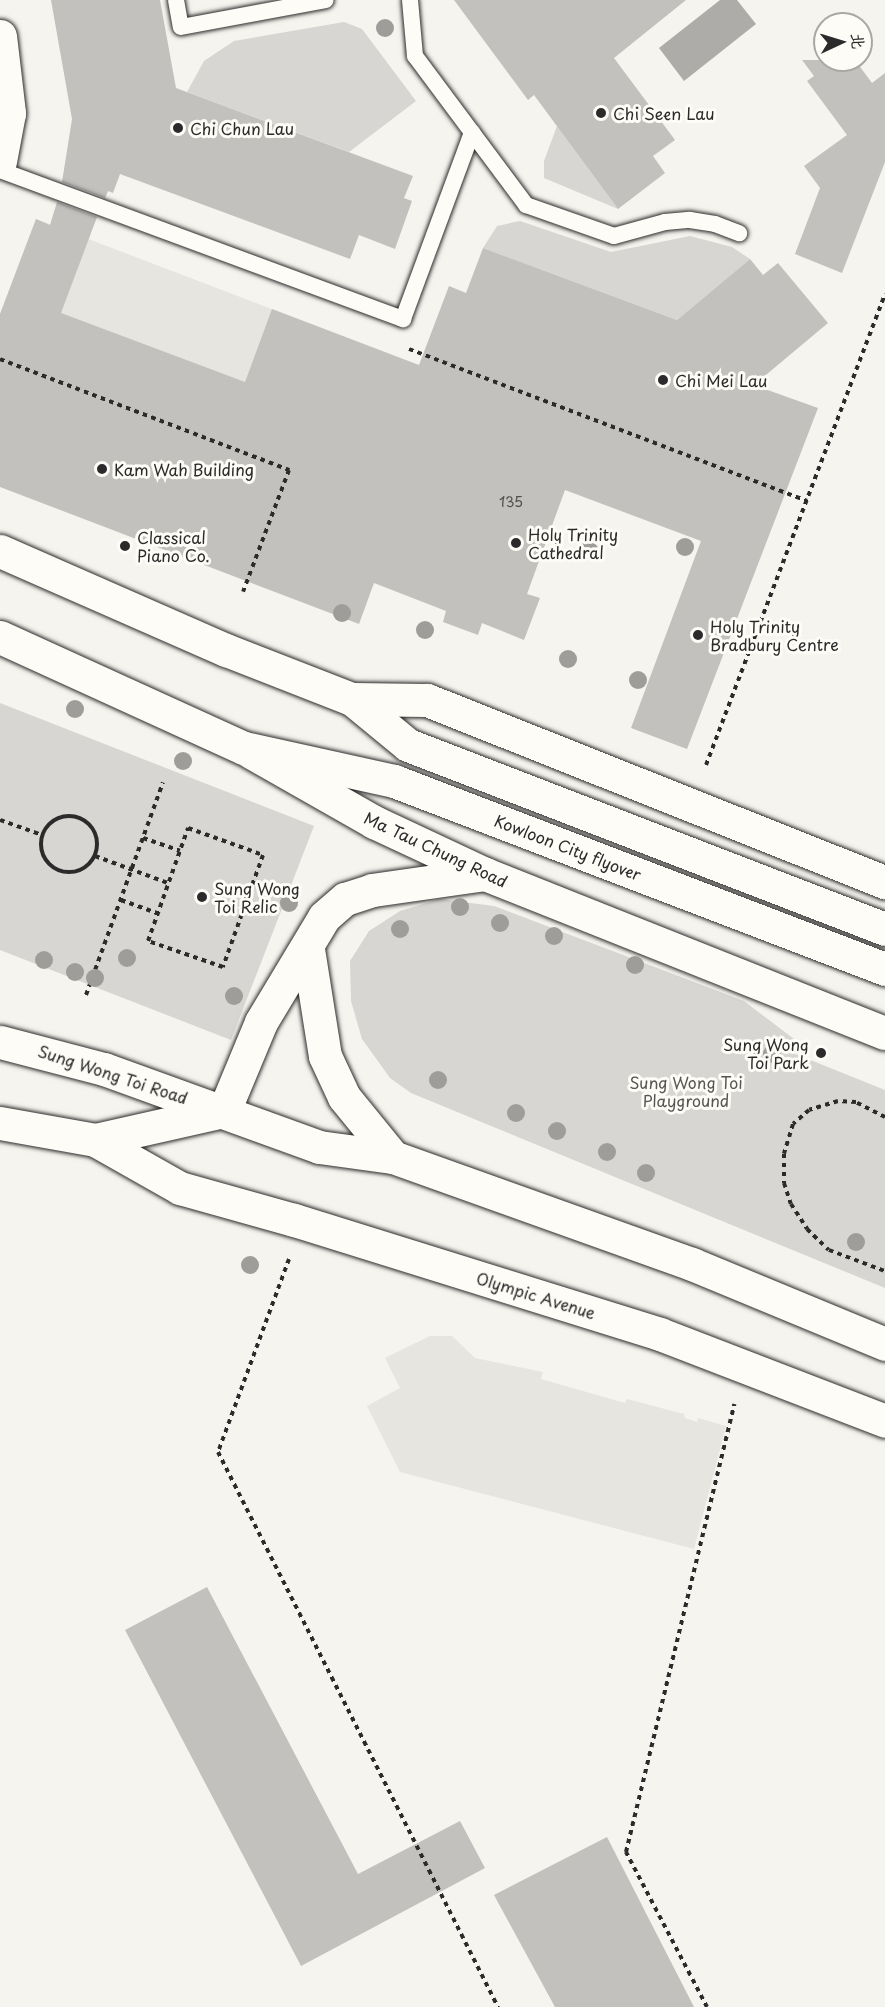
<!DOCTYPE html>
<meta charset="utf-8">
<style>
body{margin:0}
#map{position:relative;width:885px;height:2007px;overflow:hidden;background:#f5f4ef;font-family:"Playpen Sans","LXGW WenKai TC",sans-serif}
div>[style]{position:absolute}
[style*='--x']{left:calc(var(--x)*1px);top:calc(var(--y)*1px);width:calc(var(--w)*1px);rotate:calc(var(--a)*1deg)}
.built>*{inset:0;background:#e6e5e0}
.green>*{inset:0;background:#d7d6d2}
.water>*{inset:0;background:#adaca9}
.building>*{inset:0;background:#c2c1be}
.path>*{height:4px;margin-top:-2px;transform-origin:0;background:repeating-linear-gradient(90deg,#2b2b2b 0 4.5px,transparent 0 9px)}
.path>.ring{margin:-2px;padding:0;box-sizing:content-box;background:none;border:4px solid #2b2b2b;border-radius:50%}
.roads{filter:drop-shadow(0 0 2px #2b2b2b) drop-shadow(0 0 2px #2b2b2b)}
.service>*{height:16px;margin:-8px;padding:0 8px;transform-origin:8px;border-radius:8px;background:#fdfcf7}
.tertiary>*{height:33px;margin:-16.5px;padding:0 16.5px;transform-origin:16.5px;border-radius:16.5px;background:#fdfcf7}
.secondary>*{height:33px;margin:-16.5px;padding:0 16.5px;transform-origin:16.5px;border-radius:16.5px;background:#fdfcf7}
.primary>*{height:33px;margin:-16.5px;padding:0 16.5px;transform-origin:16.5px;border-radius:16.5px;background:#fdfcf7}
.trees>*{width:18px;height:18px;margin:-9px;border-radius:50%;background:#9e9d9a}
.dots>*{width:16px;height:16px;translate:-50% -50%;box-sizing:border-box;border:3px solid #fdfcf7;border-radius:50%}
span{translate:-50% -50%;white-space:nowrap;text-align:center;line-height:1.15;-webkit-text-stroke:6px #fdfcf7;paint-order:stroke}
.number-label{font-size:14px;color:#515050}
.number-label span{-webkit-text-stroke-width:0}
.poi-label{font-size:16px;color:#2b2b2b}
.left{translate:0 -50%;text-align:left}
.right{translate:-100% -50%;text-align:right}
.street-label{font-size:16px;color:#2b2b2b}
.park-label{font-size:16px;color:#565655}
.north{position:absolute;left:813px;top:12px;width:60px;height:60px;box-sizing:border-box;background:#fdfcf7;border:2px solid #a9a8a5;border-radius:50%;rotate:86deg;font-size:16px;font-weight:700;line-height:24px;text-align:center;color:#2b2b2b}
.north::after{content:'';display:block;margin:auto;width:21px;height:27px;background:#2b2b2b;clip-path:polygon(50% 0,100% 100%,50% 72%,0 100%)}
</style>
<div id="map">
<div class="built">
<div style="clip-path:polygon(36px 219px,345px 337px,297px 463px,0 314px)"></div>
<div style="clip-path:polygon(430px 1336px,452px 1336px,475px 1358px,543px 1372px,541px 1379px,625px 1403px,627px 1399px,684px 1414px,685px 1418px,697px 1422px,698px 1418px,726px 1426px,694px 1549px,400px 1472px,367px 1406px,400px 1388px,385px 1358px)"></div>
</div>
<div class="green">
<div style="clip-path:polygon(344px 22px,362px 29px,416px 101px,349px 152px,187px 92px,204px 61px,234px 41px)"></div>
<div style="clip-path:polygon(557px 126px,618px 209px,544px 178px,544px 161px)"></div>
<div style="clip-path:polygon(520px 221px,611px 252px,690px 236px,732px 247px,750px 259px,677px 320px,483px 248px,497px 226px)"></div>
<div style="clip-path:polygon(0 703px,314px 826px,231px 1040px,0 950px)"></div>
<div style="clip-path:polygon(440px 899px,494px 906px,744px 1001px,794px 1039px,788px 1051px,885px 1090px,885px 1288px,411px 1093px,390px 1078px,362px 1039px,351px 1001px,350px 961px,369px 931px,400px 911px)"></div>
</div>
<div class="water">
<div style="clip-path:polygon(720px 0,737px 0,756px 24px,684px 81px,659px 48px)"></div>
</div>
<div class="building">
<div style="clip-path:polygon(51px 0,160px 0,176px 88px,413px 176px,404px 198px,412px 201px,395px 249px,359px 235px,350px 259px,120px 174px,113px 193px,108px 191px,105px 198px,62px 182px,72px 119px)"></div>
<div style="clip-path:polygon(454px 0,686px 0,614px 58px,675px 140px,653px 156px,665px 173px,618px 209px,534px 95px,528px 100px)"></div>
<div style="clip-path:polygon(802px 60px,855px 60px,872px 83px,885px 73px,885px 162px,842px 273px,795px 254px,820px 188px,804px 166px,847px 135px,807px 81px,814px 76px)"></div>
<div style="clip-path:polygon(57px 202px,97px 217px,61px 313px,245px 382px,272px 309px,419px 365px,449px 286px,466px 293px,483px 248px,677px 320px,750px 259px,763px 275px,778px 263px,828px 323px,754px 385px,818px 408px,687px 749px,631px 728px,701px 541px,565px 490px,527px 594px,540px 598px,524px 640px,482px 623px,478px 635px,443px 622px,446px 611px,374px 583px,359px 624px,0 487px,0 314px,36px 219px,50px 225px)"></div>
<div style="clip-path:polygon(207px 1587px,358px 1874px,460px 1821px,485px 1868px,301px 1966px,125px 1630px)"></div>
<div style="clip-path:polygon(607px 1837px,694px 2007px,555px 2007px,494px 1895px)"></div>
</div>
<div class="path">
<div style="--x:409;--y:349;--w:426;--a:20.9"></div>
<div style="--x:0;--y:359;--w:310;--a:21"></div>
<div style="--x:289;--y:470;--w:130;--a:110.7"></div>
<div style="--x:706;--y:765;--w:504;--a:-69.19"></div>
<div class="ring" style="left:41px;top:816px;width:52px;height:52px"></div>
<div style="--x:0;--y:820;--w:45;--a:19.7"></div>
<div style="--x:188;--y:828;--w:80;--a:19.8"></div>
<div style="--x:263;--y:855;--w:119;--a:109.7"></div>
<div style="--x:223;--y:967;--w:79;--a:-160.9"></div>
<div style="--x:148;--y:941;--w:120;--a:-70.5"></div>
<div style="--x:143;--y:838;--w:39;--a:19"></div>
<div style="--x:95;--y:856;--w:78;--a:20.3"></div>
<div style="--x:121;--y:900;--w:38;--a:20"></div>
<div style="--x:86;--y:995;--w:226;--a:-70.1"></div>
<div style="--x:885;--y:1117;--w:33;--a:-153"></div>
<div style="--x:856;--y:1102;--w:18;--a:-177"></div>
<div style="--x:838;--y:1101;--w:30;--a:163"></div>
<div style="--x:809;--y:1110;--w:21;--a:139"></div>
<div style="--x:793;--y:1124;--w:31;--a:107"></div>
<div style="--x:784;--y:1154;--w:29;--a:90"></div>
<div style="--x:784;--y:1183;--w:22;--a:72"></div>
<div style="--x:791;--y:1204;--w:30;--a:57"></div>
<div style="--x:807;--y:1229;--w:30;--a:44"></div>
<div style="--x:829;--y:1250;--w:60;--a:20.6"></div>
<div style="--x:289;--y:1259;--w:206;--a:110.2"></div>
<div style="--x:218;--y:1452;--w:622;--a:63.23"></div>
<div style="--x:707;--y:2007;--w:175;--a:-117.6"></div>
<div style="--x:626;--y:1852;--w:461;--a:-76.4"></div>
</div>
<div class="roads">
<div class="service">
<div style="--x:176;--y:0;--w:27;--a:80"></div>
<div style="--x:181;--y:27;--w:147;--a:-10.5"></div>
<div style="--x:410;--y:0;--w:56;--a:84.9"></div>
<div style="--x:415;--y:56;--w:186;--a:53.3"></div>
<div style="--x:526;--y:205;--w:93;--a:19.4"></div>
<div style="--x:614;--y:236;--w:53;--a:-15.4"></div>
<div style="--x:665;--y:222;--w:25;--a:-5"></div>
<div style="--x:690;--y:220;--w:25;--a:9"></div>
<div style="--x:715;--y:224;--w:26;--a:21"></div>
<div style="--x:0;--y:170;--w:430;--a:20.3"></div>
<div style="--x:403;--y:319;--w:199;--a:-69.7"></div>
</div>
<div class="tertiary">
<div style="--x:0;--y:36;--w:78;--a:83.3"></div>
<div style="--x:9;--y:113;--w:49;--a:100.6"></div>
</div>
<div class="secondary">
<div style="--x:352;--y:699;--w:75;--a:0.8"></div>
<div style="--x:427;--y:700;--w:493;--a:21.7"></div>
<div style="--x:251;--y:752;--w:142;--a:29.6"></div>
<div style="--x:374;--y:822;--w:123;--a:25.1"></div>
<div style="--x:485;--y:874;--w:430;--a:21.7"></div>
<div style="--x:308;--y:949;--w:108;--a:81"></div>
<div style="--x:325;--y:1056;--w:45;--a:65.1"></div>
<div style="--x:344;--y:1097;--w:77;--a:50.8"></div>
<div style="--x:0;--y:1042;--w:107;--a:14.6"></div>
<div style="--x:104;--y:1069;--w:229;--a:19.9"></div>
<div style="--x:319;--y:1147;--w:75;--a:7.7"></div>
<div style="--x:393;--y:1157;--w:318;--a:19.7"></div>
<div style="--x:692;--y:1264;--w:209;--a:22.5"></div>
<div style="--x:224;--y:1111;--w:96;--a:-67.4"></div>
<div style="--x:261;--y:1022;--w:122;--a:-59"></div>
<div style="--x:324;--y:917;--w:28;--a:-41"></div>
<div style="--x:345;--y:899;--w:28;--a:-18"></div>
<div style="--x:372;--y:890;--w:114;--a:-8.1"></div>
<div style="--x:0;--y:1123;--w:97;--a:10.1"></div>
<div style="--x:95;--y:1140;--w:98;--a:29.5"></div>
<div style="--x:180;--y:1188;--w:118;--a:15.7"></div>
<div style="--x:294;--y:1220;--w:383;--a:17.3"></div>
<div style="--x:660;--y:1334;--w:241;--a:21.1"></div>
<div style="--x:95;--y:1140;--w:132;--a:-12.7"></div>
</div>
<div class="primary">
<div style="--x:0;--y:551;--w:247;--a:23.7"></div>
<div style="--x:226;--y:650;--w:135;--a:21.3"></div>
<div style="--x:352;--y:699;--w:72;--a:39.4"></div>
<div style="--x:408;--y:745;--w:511;--a:21.09"></div>
<div style="--x:0;--y:637;--w:268;--a:24.5"></div>
<div style="--x:244;--y:748;--w:154;--a:12.4"></div>
<div style="--x:394;--y:781;--w:526;--a:20.95"></div>
</div>
</div>
<div class="trees">
<div style="left:385px;top:28px"></div>
<div style="left:685px;top:547px"></div>
<div style="left:589px;top:550px"></div>
<div style="left:342px;top:613px"></div>
<div style="left:425px;top:630px"></div>
<div style="left:568px;top:659px"></div>
<div style="left:638px;top:680px"></div>
<div style="left:75px;top:709px"></div>
<div style="left:183px;top:761px"></div>
<div style="left:289px;top:903px"></div>
<div style="left:460px;top:907px"></div>
<div style="left:500px;top:923px"></div>
<div style="left:400px;top:929px"></div>
<div style="left:554px;top:936px"></div>
<div style="left:127px;top:958px"></div>
<div style="left:44px;top:960px"></div>
<div style="left:635px;top:965px"></div>
<div style="left:75px;top:972px"></div>
<div style="left:95px;top:978px"></div>
<div style="left:234px;top:996px"></div>
<div style="left:772px;top:1054px"></div>
<div style="left:438px;top:1080px"></div>
<div style="left:516px;top:1113px"></div>
<div style="left:557px;top:1131px"></div>
<div style="left:607px;top:1152px"></div>
<div style="left:646px;top:1173px"></div>
<div style="left:856px;top:1242px"></div>
<div style="left:250px;top:1265px"></div>
</div>
<div class="dots">
<div style="left:601px;top:113px;background:#2b2b2b"></div>
<div style="left:178px;top:128px;background:#2b2b2b"></div>
<div style="left:663px;top:380px;background:#2b2b2b"></div>
<div style="left:102px;top:469px;background:#2b2b2b"></div>
<div style="left:516px;top:543px;background:#2b2b2b"></div>
<div style="left:125px;top:546px;background:#2b2b2b"></div>
<div style="left:698px;top:635px;background:#2b2b2b"></div>
<div style="left:202px;top:897px;background:#2b2b2b"></div>
<div style="left:821px;top:1053px;background:#2b2b2b"></div>
</div>
<div class="number-label">
<span style="left:511px;top:502px">135</span>
</div>
<div class="poi-label">
<span class="left" style="left:613px;top:113px">Chi Seen Lau</span>
<span class="left" style="left:190px;top:128px">Chi Chun Lau</span>
<span class="left" style="left:675px;top:380px">Chi Mei Lau</span>
<span class="left" style="left:114px;top:469px">Kam Wah Building</span>
<span class="left" style="left:528px;top:543px">Holy Trinity<br>Cathedral</span>
<span class="left" style="left:137px;top:546px">Classical<br>Piano Co.</span>
<span class="left" style="left:710px;top:635px">Holy Trinity<br>Bradbury Centre</span>
<span class="left" style="left:214px;top:897px">Sung Wong<br>Toi Relic</span>
<span class="right" style="left:809px;top:1053px">Sung Wong<br>Toi Park</span>
</div>
<div class="street-label">
<span style="left:568px;top:847px;rotate:21deg">Kowloon City flyover</span>
<span style="left:436px;top:849px;rotate:25deg">Ma Tau Chung Road</span>
<span style="left:113px;top:1074px;rotate:18deg">Sung Wong Toi Road</span>
<span style="left:536px;top:1295px;rotate:17deg">Olympic Avenue</span>
</div>
<div class="park-label">
<span style="left:686px;top:1091px">Sung Wong Toi<br>Playground</span>
</div>
<div class="north">北</div>
</div>
